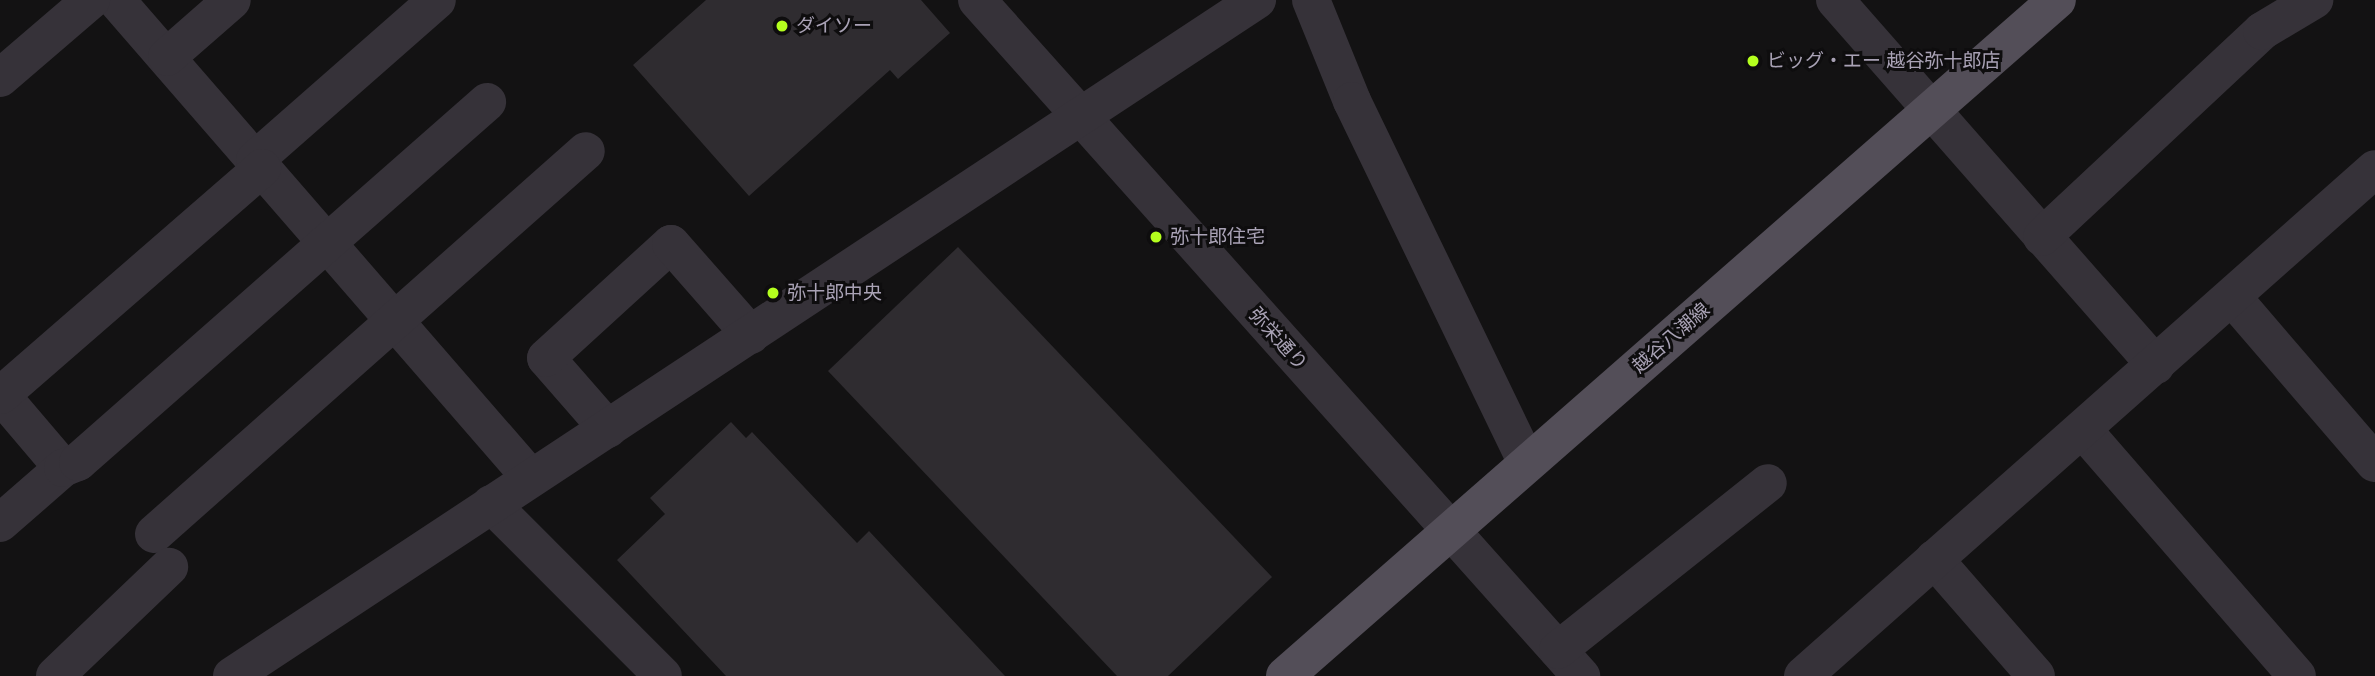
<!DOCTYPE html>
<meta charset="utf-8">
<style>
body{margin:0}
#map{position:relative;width:2375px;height:676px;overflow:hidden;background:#131213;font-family:Arial,"Noto Sans JP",sans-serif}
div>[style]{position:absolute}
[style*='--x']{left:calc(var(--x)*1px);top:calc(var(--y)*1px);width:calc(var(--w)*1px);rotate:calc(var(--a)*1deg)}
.building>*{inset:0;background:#2f2c30}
.minor>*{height:38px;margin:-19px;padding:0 19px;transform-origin:19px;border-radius:19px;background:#363239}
.major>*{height:38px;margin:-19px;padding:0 19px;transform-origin:19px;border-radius:19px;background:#534e58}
.dots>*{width:19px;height:19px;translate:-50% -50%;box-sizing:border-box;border:4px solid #0e0d0e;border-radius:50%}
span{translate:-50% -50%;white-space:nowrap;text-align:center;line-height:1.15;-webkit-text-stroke:6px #0e0d0e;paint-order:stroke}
.poi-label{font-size:19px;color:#a9a2b5}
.left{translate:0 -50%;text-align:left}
.street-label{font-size:19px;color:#a9a2b5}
</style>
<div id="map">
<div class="building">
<div style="clip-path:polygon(706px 0,921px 0,950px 33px,898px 79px,890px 70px,749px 196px,633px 65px)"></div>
<div style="clip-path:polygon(958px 247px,1272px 577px,1168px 676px,1117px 676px,828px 371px)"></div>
<div style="clip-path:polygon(731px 422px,746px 438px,752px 432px,857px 543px,869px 531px,1005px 676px,726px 676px,617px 560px,665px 514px,650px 498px)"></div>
</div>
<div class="minor">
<div style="--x:116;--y:0;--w:633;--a:49.04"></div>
<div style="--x:977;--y:0;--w:907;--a:48.22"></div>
<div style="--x:1311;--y:0;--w:109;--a:67.9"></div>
<div style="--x:1352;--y:101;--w:402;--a:64.2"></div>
<div style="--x:1835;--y:0;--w:486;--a:48.7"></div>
<div style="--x:167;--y:57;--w:86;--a:-41.2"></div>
<div style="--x:0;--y:78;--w:120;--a:-40.6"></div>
<div style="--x:255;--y:160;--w:242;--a:-41.3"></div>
<div style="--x:2042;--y:237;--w:301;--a:-43.1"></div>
<div style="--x:2262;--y:31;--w:61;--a:-30.8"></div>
<div style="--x:2232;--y:297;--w:219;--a:49.3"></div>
<div style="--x:0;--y:394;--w:97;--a:49.6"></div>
<div style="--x:1;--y:395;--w:346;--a:-41"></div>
<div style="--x:608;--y:429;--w:94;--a:-131.1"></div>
<div style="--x:546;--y:358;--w:169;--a:-42.4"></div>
<div style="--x:671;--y:244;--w:121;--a:48.7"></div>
<div style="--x:2083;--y:430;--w:326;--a:49"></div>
<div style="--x:491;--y:504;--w:243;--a:45"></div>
<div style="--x:0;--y:523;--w:84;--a:-41.1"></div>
<div style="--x:63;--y:468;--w:16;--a:-22"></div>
<div style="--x:78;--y:462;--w:545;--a:-41.35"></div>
<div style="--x:154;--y:534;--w:577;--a:-41.56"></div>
<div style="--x:1934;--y:559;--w:155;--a:48.9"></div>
<div style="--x:1558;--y:650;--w:268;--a:-38.5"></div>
<div style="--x:55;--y:676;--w:158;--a:-43.7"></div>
<div style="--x:232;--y:676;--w:1228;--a:-33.41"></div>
<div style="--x:1803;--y:676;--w:764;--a:-41.55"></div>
</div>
<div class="major">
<div style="--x:1285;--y:676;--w:1026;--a:-41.21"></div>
</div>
<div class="dots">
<div style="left:782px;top:26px;background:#b4ff1e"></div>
<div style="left:1753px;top:61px;background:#b4ff1e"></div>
<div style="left:1156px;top:237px;background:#b4ff1e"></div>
<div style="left:773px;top:293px;background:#b4ff1e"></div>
</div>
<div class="poi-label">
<span class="left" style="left:796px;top:26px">ダイソー</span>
<span class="left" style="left:1767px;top:61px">ビッグ・エー 越谷弥十郎店</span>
<span class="left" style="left:1170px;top:237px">弥十郎住宅</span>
<span class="left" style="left:787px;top:293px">弥十郎中央</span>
</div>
<div class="street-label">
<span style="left:1671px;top:338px;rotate:-41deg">越谷八潮線</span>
<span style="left:1278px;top:339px;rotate:48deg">弥栄通り</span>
</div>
</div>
